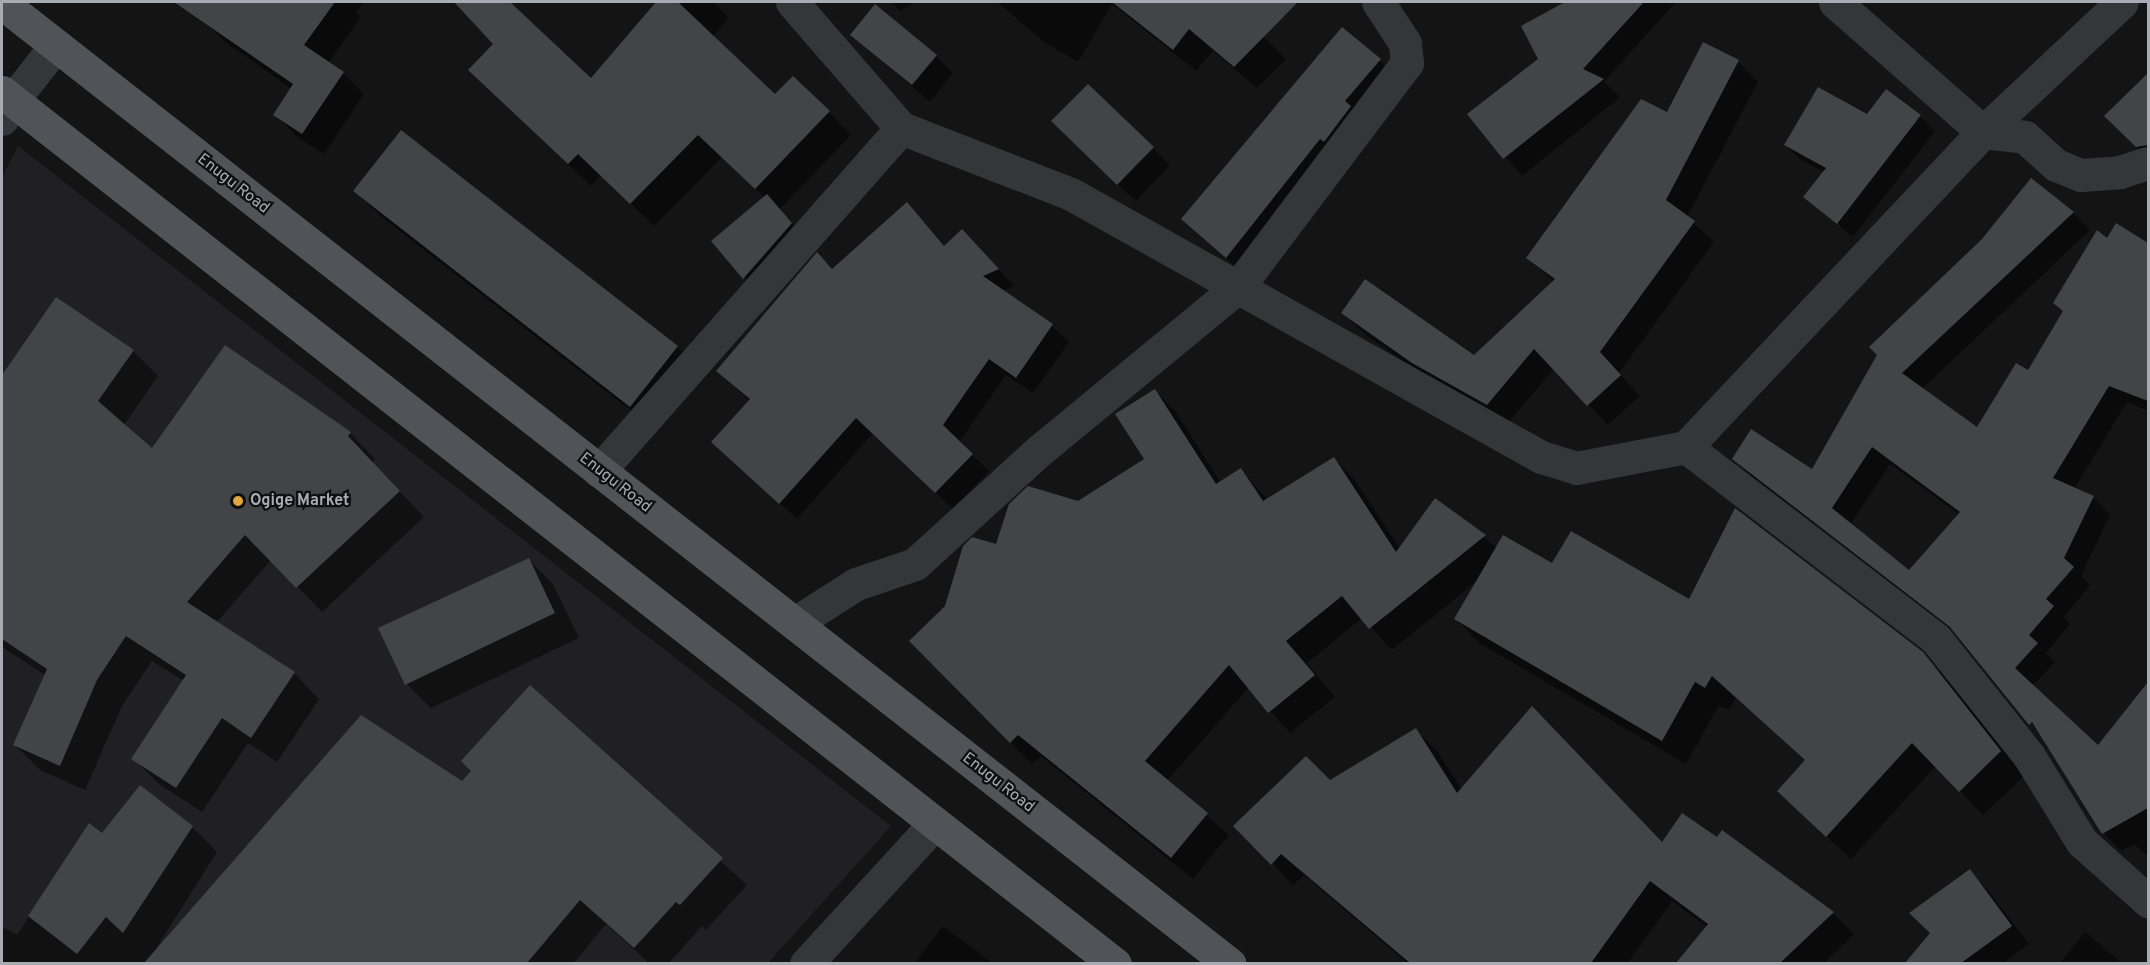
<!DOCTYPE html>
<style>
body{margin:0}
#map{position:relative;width:2150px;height:965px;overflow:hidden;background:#141415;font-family:Overpass,sans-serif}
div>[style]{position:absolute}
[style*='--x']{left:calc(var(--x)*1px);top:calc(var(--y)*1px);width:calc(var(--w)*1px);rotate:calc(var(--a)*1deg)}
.built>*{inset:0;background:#202022}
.shadow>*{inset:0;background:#0007}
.building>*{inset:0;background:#434448}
.minor>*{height:33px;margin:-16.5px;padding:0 16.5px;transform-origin:16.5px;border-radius:16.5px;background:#35363a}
.major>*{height:33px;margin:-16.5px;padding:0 16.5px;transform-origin:16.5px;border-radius:16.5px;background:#515358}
.dots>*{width:16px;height:16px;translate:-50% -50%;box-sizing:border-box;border:3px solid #0f0f10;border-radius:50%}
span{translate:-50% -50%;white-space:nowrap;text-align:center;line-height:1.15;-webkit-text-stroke:4.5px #0f0f10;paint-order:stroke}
.street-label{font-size:16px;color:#a7abb4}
.poi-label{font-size:16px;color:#a7abb4;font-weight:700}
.left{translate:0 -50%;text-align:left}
.frame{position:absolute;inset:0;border:3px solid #a7abb4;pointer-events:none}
</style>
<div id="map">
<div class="built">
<div style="clip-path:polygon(18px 146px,891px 826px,768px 963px,2px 963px,2px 177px)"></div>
</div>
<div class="shadow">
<div style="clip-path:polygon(180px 2px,365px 2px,356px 12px,361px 17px,328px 63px,343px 73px,364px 94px,324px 154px,296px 136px,275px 114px,292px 89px,225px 42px,204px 21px,207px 17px)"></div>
<div style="clip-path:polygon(456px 2px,508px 2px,591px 80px,658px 2px,713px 2px,729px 18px,713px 37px,775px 96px,829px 112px,851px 135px,780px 209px,808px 242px,761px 295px,713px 241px,765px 198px,722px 157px,654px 226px,601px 175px,591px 186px,493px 92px,495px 44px)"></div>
<div style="clip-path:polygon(890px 2px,915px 2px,900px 11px)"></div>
<div style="clip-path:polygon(997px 2px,1220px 2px,1263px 36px,1286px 59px,1257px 88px,1213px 51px,1196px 71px,1112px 4px,1078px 62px,1044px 42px)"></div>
<div style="clip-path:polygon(1597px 2px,1675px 3px,1604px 82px,1620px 97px,1522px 176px,1482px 130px)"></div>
<div style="clip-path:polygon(852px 35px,936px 56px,953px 73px,930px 102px)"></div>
<div style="clip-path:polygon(1380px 61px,1401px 82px,1248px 278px,1183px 219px)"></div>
<div style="clip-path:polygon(1738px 62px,1758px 82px,1687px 217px,1714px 242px,1619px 373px,1640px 396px,1608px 425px,1554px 369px,1507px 424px,1434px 383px,1363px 333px,1343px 313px,1474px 357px,1554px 282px,1528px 258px,1667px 114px)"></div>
<div style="clip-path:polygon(2148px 75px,2148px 158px,2107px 116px)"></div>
<div style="clip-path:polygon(1088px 86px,1170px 165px,1136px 201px,1070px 139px)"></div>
<div style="clip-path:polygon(1868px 115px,1920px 116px,1935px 131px,1853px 237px,1805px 197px,1824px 172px,1801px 160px,1786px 145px)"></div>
<div style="clip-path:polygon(401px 132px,677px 347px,702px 372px,656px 430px,379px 215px,355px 191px)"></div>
<div style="clip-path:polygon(907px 204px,946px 247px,979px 248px,1014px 286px,1003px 291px,1052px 326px,1069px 342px,1033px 393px,1006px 375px,959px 442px,989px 471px,953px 509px,873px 433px,797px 519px,713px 442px,750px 401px,718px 371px,817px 254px,834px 270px)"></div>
<div style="clip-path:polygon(evenodd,2073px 213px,2090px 230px,1922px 389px,1977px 429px,2029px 372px,2116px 225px,2148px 244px,2148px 411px,2127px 402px,2074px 489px,2093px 497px,2110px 515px,2081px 576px,2090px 585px,2064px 617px,2070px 624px,2046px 653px,2055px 662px,2032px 686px,2098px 747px,2134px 703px,2148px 715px,2148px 856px,2134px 844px,2121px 851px,2103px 833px,2045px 739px,1958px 634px,1752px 476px,1734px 458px,1813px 471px,1879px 355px,2073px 213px,1890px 464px,1960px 515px,1909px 572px,1850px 525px,1890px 464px)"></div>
<div style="clip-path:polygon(57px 299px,133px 351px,158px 376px,124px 425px,152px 450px,350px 433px,375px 459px,372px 463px,424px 517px,322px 612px,271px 560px,216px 623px,294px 673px,319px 699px,277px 762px,248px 743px,202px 812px,159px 784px,133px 758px,184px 681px,152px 661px,122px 706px,85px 790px,40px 770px,15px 745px,45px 675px,2px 647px,2px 378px)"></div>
<div style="clip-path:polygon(1155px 391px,1176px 412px,1221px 483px,1241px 470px,1268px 500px,1334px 459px,1355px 480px,1400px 549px,1436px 500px,1497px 548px,1690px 601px,1922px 654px,1946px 678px,2024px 776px,1983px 815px,1936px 766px,1851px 859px,1802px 814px,1806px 761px,1736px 698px,1729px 710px,1719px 705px,1686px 764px,1479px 643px,1456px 619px,1478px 580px,1392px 650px,1362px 618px,1307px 663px,1335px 697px,1290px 733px,1249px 687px,1167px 781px,1229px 835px,1193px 879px,1041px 756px,1032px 764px,911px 641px,946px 607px,997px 546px,1078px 503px,1146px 460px)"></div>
<div style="clip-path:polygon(528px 559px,553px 584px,579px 638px,431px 708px,407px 684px)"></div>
<div style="clip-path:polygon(531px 688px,747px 885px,706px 930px,702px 926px,668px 964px,650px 964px,606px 924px,573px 964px,2px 964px,2px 927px,17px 935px,89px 825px,103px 835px,192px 827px,217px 852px,148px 961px,463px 783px)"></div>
<div style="clip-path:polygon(1416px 730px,1437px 751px,1462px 790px,1663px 843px,1833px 913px,1854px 934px,1823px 964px,1678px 964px,1707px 927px,1672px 901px,1627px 964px,1419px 964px,1414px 959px,1408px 964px,1304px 875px,1293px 885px,1272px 863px,1330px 782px)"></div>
<div style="clip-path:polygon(1970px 871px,1987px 889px,2029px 944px,2002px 964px,1923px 964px,1915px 953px,1932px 933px)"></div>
<div style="clip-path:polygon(943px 926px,994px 964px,914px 964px)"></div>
<div style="clip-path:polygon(2085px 932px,2123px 964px,2059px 964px)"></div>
</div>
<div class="building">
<div style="clip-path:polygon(174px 2px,335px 2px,304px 45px,344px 72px,302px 134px,273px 115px,293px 84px)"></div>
<div style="clip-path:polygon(454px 2px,510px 2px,591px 78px,656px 2px,678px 2px,775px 94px,793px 76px,830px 111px,755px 189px,698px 135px,630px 204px,578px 154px,568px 164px,468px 70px,493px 44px)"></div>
<div style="clip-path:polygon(1112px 2px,1298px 2px,1234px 67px,1189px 29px,1173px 50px)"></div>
<div style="clip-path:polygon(1565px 2px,1644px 2px,1583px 69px,1604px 79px,1503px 159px,1467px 114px,1538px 59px,1521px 26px)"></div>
<div style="clip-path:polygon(875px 4px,937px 55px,912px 85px,850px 35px)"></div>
<div style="clip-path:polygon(1342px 27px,1381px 59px,1345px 101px,1351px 106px,1324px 142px,1320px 139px,1226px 258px,1181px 219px)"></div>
<div style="clip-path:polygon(1703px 42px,1739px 60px,1666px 200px,1695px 221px,1600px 352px,1621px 375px,1587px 406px,1534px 349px,1487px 405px,1412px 363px,1341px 313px,1365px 279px,1474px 355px,1555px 279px,1526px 258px,1641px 99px,1667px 112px)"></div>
<div style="clip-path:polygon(2148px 73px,2148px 145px,2136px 147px,2104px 116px)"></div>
<div style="clip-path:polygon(1088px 84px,1154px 147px,1117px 185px,1051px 121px)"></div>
<div style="clip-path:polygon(1818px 87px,1867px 114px,1886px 89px,1921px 115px,1837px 224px,1803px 197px,1826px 168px,1784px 145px)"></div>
<div style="clip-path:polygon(401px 130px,678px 346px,630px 407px,353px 191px)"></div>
<div style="clip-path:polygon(evenodd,2031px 178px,2074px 212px,1902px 373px,1977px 427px,2016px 363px,2028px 370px,2063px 311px,2053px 303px,2097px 230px,2107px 238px,2116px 223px,2148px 243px,2148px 401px,2109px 386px,2053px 478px,2094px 496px,2064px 558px,2074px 567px,2046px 599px,2054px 606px,2029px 635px,2038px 643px,2015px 668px,2098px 745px,2148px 682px,2148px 808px,2102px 834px,2032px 722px,2029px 725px,1950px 627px,1732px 459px,1751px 429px,1812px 469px,1877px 355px,1869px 347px,1982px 239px,2031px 178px,1872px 447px,1960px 512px,1909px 570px,1832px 508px,1872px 447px)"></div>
<div style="clip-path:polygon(767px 194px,792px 223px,743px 279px,711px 241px)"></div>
<div style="clip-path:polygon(907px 202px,944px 246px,962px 229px,999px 269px,983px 276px,1053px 324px,1016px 378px,989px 359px,943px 425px,973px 454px,935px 493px,856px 418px,779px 504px,711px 442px,750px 399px,716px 371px,817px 252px,832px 269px)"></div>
<div style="clip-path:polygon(56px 297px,134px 350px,98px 401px,152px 448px,225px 345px,351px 432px,348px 436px,400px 491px,296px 588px,245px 535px,187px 602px,295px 672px,251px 738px,222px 718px,176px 788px,131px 759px,186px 675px,126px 636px,97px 680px,60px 766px,13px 745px,47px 669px,2px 639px,2px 375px)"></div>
<div style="clip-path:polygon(1155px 389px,1216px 484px,1241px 468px,1263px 501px,1334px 457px,1396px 552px,1435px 498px,1486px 535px,1369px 629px,1342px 596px,1286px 641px,1315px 675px,1268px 713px,1229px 665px,1145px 761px,1208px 813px,1171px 858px,1018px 735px,1010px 743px,909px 641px,945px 606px,963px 546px,972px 537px,996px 544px,1009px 504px,1028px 486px,1078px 501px,1144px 459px,1115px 414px)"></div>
<div style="clip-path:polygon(1735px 508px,1923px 652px,2001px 751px,1959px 792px,1912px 743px,1826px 837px,1777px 791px,1805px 760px,1712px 676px,1705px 688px,1695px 682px,1662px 741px,1454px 619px,1503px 535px,1552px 563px,1571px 531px,1689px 599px)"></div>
<div style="clip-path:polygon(529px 558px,555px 613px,405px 685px,378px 628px)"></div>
<div style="clip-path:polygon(530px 685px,723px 858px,680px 905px,676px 902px,634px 948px,580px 900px,527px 963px,144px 963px,361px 715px,462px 781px,471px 771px,461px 761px)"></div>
<div style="clip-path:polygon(1532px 706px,1662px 842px,1682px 813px,1717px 837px,1722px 830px,1834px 912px,1780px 963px,1676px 963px,1708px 924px,1650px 881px,1591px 963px,1410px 963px,1281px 854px,1271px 865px,1233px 826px,1306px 756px,1330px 780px,1416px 728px,1457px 793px)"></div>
<div style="clip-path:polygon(140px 785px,193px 826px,123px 933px,106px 917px,77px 954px,28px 916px,89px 823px,102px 833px)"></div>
<div style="clip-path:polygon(1970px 869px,2012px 926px,1961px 963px,1905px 963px,1930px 933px,1909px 913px)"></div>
</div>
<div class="minor">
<div style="--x:792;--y:2;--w:167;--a:49.1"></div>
<div style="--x:901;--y:128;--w:182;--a:21.2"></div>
<div style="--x:1071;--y:194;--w:539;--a:29.23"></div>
<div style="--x:1541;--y:457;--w:37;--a:17"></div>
<div style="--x:1576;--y:468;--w:112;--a:-10.8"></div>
<div style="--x:1686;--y:447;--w:433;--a:-46.7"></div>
<div style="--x:1983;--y:132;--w:190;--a:-43.1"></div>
<div style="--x:1835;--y:2;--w:197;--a:41.3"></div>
<div style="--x:1983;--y:132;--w:42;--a:6.8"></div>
<div style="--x:2025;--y:137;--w:42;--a:42.1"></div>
<div style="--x:2056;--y:165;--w:27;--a:22"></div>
<div style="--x:2081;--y:175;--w:39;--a:-4"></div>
<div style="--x:2120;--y:172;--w:29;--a:-18"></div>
<div style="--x:2;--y:119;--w:21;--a:-61"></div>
<div style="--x:12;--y:101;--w:71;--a:-51.8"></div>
<div style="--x:1686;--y:447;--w:315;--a:37.5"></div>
<div style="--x:1936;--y:639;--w:149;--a:51.5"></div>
<div style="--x:2029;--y:756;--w:101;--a:58.4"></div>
<div style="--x:2082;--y:842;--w:89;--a:41.8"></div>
<div style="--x:599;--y:471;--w:457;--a:-48.6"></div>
<div style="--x:795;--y:623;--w:72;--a:-32.6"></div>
<div style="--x:856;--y:584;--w:62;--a:-18.7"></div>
<div style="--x:915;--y:564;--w:169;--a:-42.4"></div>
<div style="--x:1040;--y:450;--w:256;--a:-39.5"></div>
<div style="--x:1238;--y:287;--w:281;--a:-53"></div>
<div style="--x:1407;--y:63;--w:20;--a:-96"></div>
<div style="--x:1405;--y:43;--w:49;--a:-123.4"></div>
<div style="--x:806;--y:964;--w:191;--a:-47.5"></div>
</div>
<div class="major">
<div style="--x:2;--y:3;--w:1559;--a:38.05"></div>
<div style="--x:2;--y:92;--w:1414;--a:38.08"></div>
</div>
<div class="dots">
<div style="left:238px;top:501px;background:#e0a741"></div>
</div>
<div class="street-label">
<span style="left:233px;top:184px;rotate:38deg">Enugu Road</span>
<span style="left:615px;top:483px;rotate:38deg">Enugu Road</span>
<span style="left:998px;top:783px;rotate:38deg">Enugu Road</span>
</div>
<div class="poi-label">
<span class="left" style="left:250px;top:501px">Ogige Market</span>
</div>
<div class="frame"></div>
</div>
